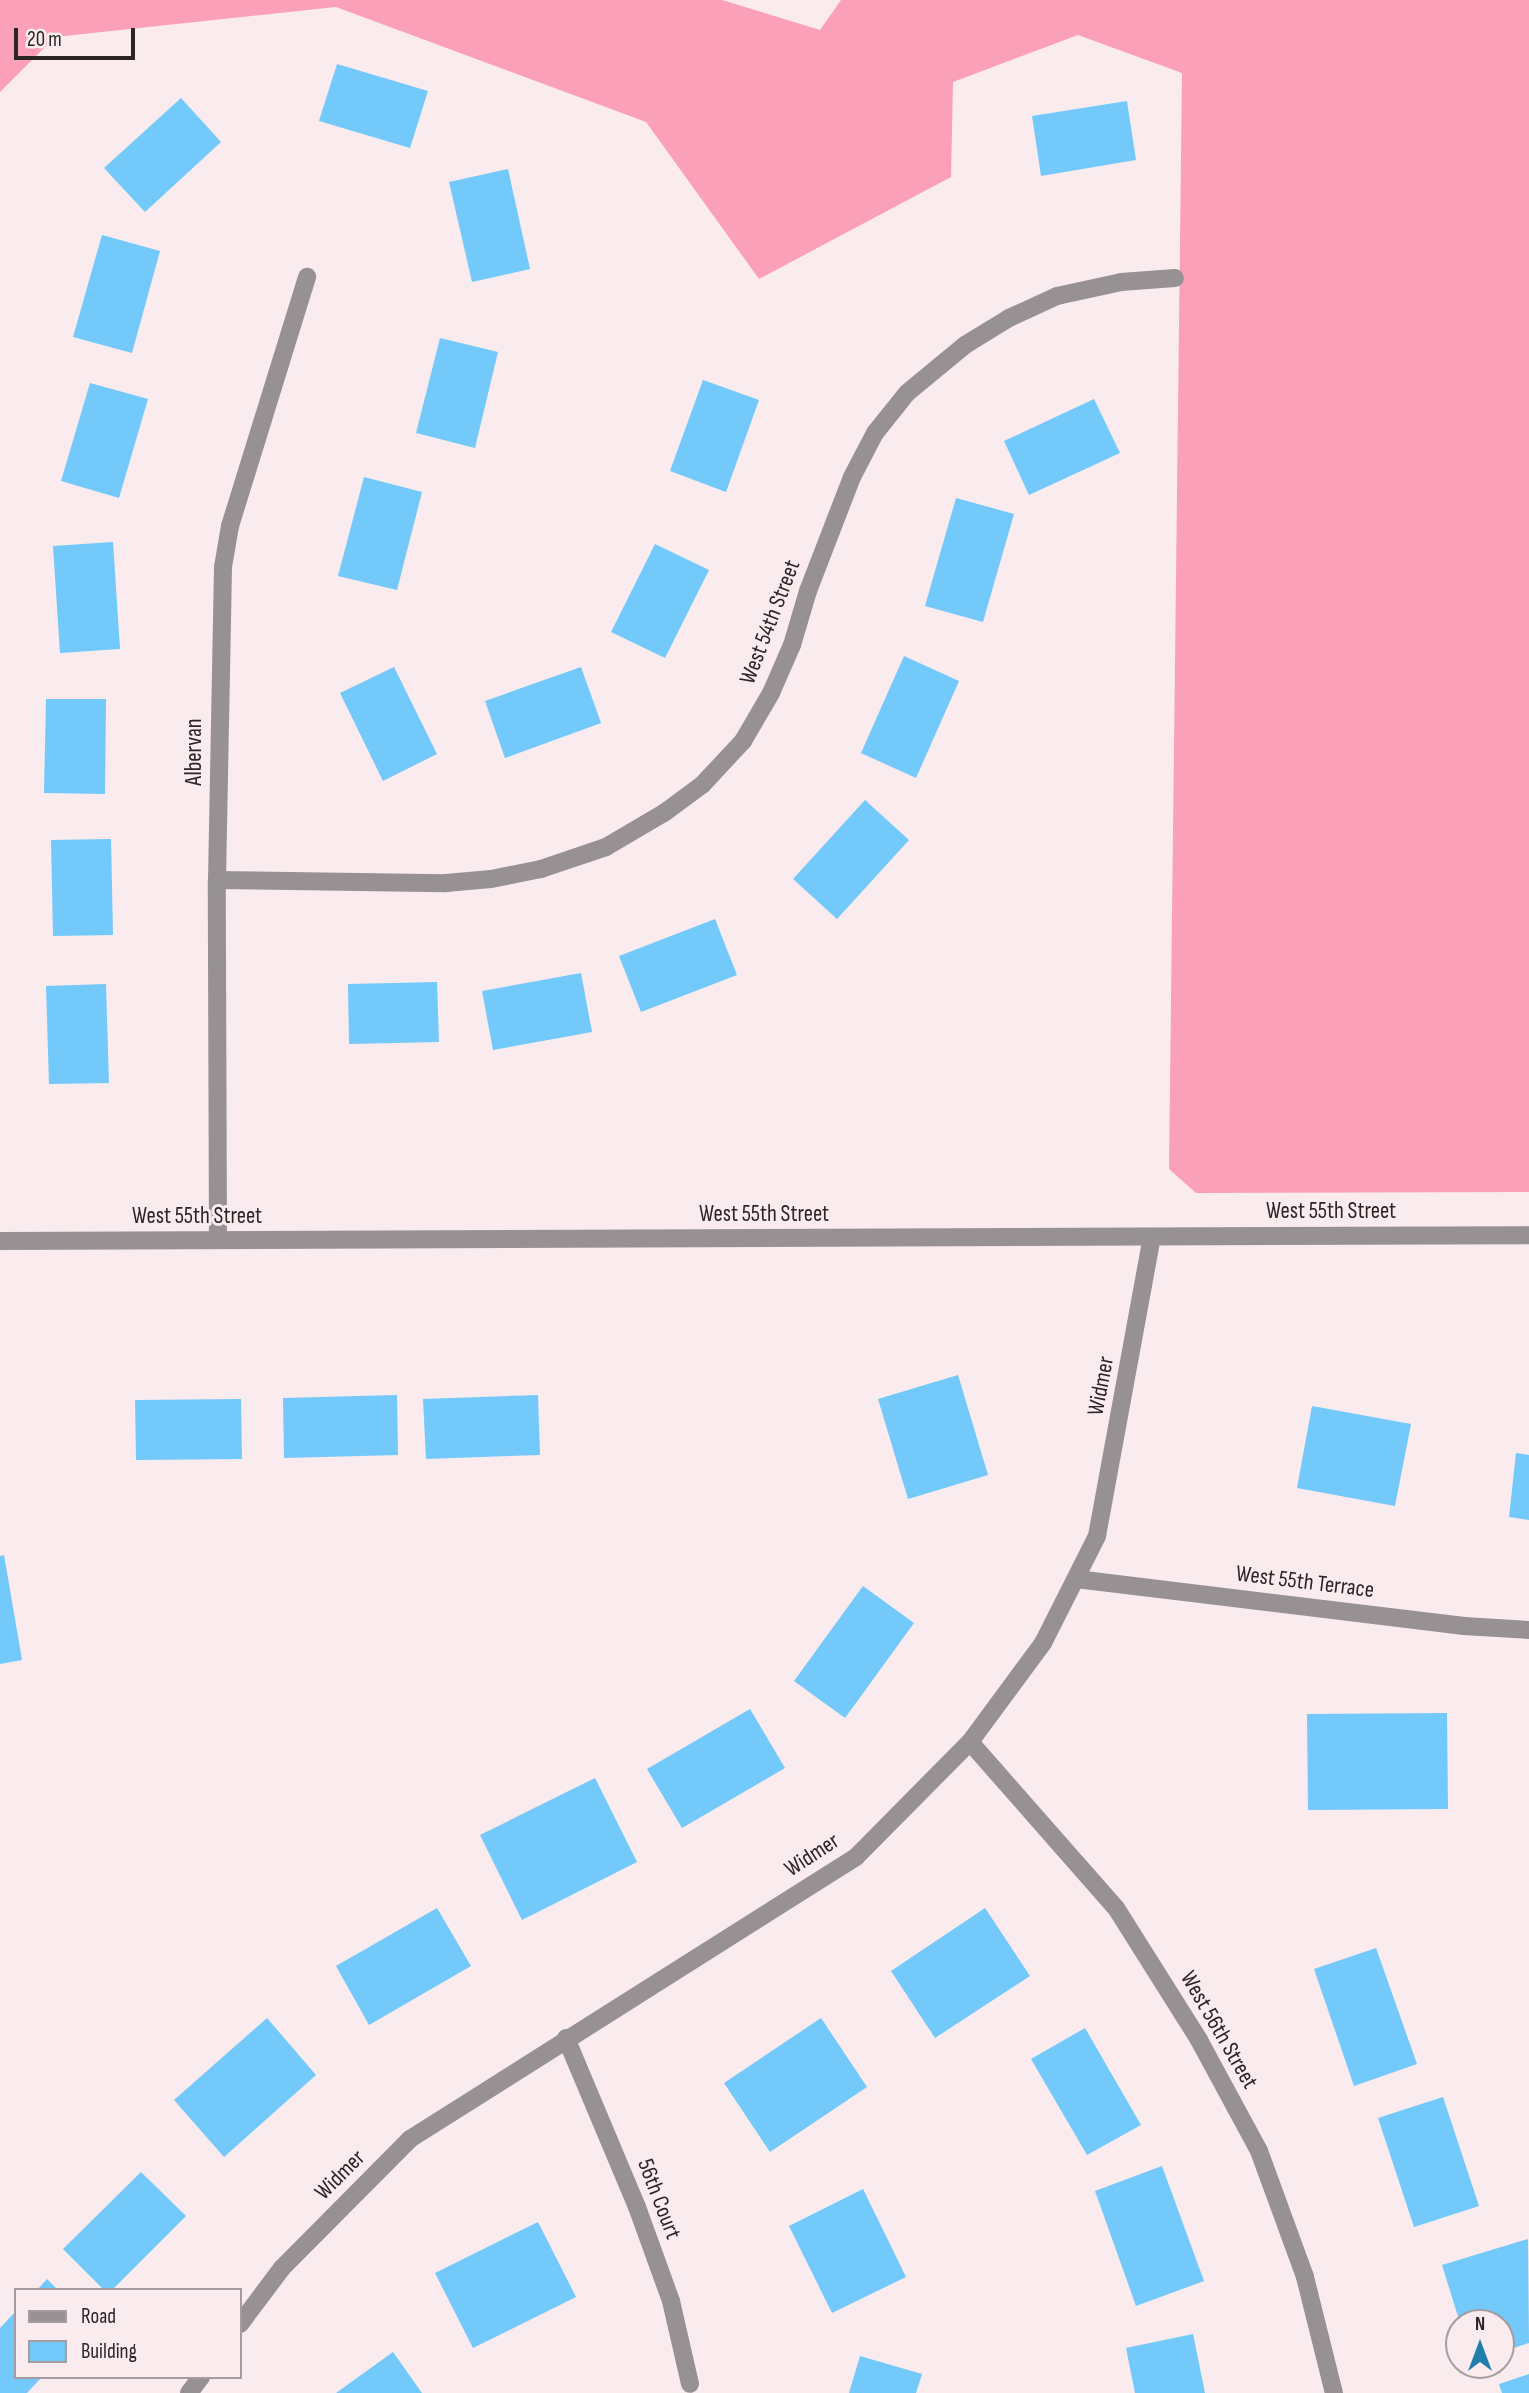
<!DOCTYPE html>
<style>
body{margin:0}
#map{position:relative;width:1529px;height:2393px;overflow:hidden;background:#f9ebee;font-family:"Sofia Sans Condensed",sans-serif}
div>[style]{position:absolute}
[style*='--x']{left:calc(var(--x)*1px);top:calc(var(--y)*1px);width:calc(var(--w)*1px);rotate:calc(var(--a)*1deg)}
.forest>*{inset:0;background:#faa1b9}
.building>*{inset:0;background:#72c9fa}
.minor>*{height:18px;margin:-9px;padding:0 9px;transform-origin:9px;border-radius:9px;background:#979193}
span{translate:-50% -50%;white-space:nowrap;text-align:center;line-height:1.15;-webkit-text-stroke:6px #f9ebee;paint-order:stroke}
.street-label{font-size:23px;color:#2a2425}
.legend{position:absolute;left:14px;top:2288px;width:228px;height:91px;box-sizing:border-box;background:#f9ebee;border:2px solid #a69b9e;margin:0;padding:9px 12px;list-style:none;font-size:21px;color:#2a2425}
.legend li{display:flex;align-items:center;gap:14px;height:35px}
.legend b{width:35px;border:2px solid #a69b9e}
.north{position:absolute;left:1445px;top:2309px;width:70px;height:70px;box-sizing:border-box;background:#f9ebee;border:2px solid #a69b9e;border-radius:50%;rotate:0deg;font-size:19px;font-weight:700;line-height:28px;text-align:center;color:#2a2425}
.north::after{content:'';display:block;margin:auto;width:24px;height:32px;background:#227fac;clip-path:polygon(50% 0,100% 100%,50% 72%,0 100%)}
.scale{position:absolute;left:14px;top:28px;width:121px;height:32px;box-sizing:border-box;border:4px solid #2a2425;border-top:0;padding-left:9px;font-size:21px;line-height:24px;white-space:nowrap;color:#2a2425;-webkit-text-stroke:5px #f9ebee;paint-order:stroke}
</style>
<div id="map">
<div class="forest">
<div style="clip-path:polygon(0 0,722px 0,820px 30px,841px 0,1529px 0,1529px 1192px,1196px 1193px,1169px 1169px,1182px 73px,1078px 35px,953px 82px,951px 177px,759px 279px,646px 122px,336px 7px,55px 37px,0 92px)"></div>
</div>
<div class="building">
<div style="clip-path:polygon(337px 64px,428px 91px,410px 148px,319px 121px)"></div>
<div style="clip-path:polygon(181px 98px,221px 142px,145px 212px,104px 168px)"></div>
<div style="clip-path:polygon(1127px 101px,1136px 160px,1041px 176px,1032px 116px)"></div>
<div style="clip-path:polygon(508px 169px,530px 269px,472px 282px,449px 182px)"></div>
<div style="clip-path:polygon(102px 235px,160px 251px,132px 353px,73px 337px)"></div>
<div style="clip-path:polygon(440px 338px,498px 352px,475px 448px,416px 433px)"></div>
<div style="clip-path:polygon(703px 380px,759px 400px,726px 492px,670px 471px)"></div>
<div style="clip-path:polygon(90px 383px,148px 399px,119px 498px,61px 481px)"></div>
<div style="clip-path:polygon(1094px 399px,1120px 453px,1029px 495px,1004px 441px)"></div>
<div style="clip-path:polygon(364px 477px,422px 492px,397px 590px,338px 576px)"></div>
<div style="clip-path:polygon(956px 498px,1014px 514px,983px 622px,925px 606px)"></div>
<div style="clip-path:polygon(113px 542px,120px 649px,60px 653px,53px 546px)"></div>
<div style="clip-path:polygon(655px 544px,709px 570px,665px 658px,611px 632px)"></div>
<div style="clip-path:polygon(904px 656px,959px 681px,916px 778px,861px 753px)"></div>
<div style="clip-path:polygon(394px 667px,437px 754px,383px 781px,340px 693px)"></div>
<div style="clip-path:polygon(581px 667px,601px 723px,505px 758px,485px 701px)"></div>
<div style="clip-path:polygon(46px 699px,106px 699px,105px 794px,44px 793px)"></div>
<div style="clip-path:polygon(865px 800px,909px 840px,837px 919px,793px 879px)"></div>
<div style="clip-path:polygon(111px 839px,113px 935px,53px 936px,51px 840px)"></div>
<div style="clip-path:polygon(715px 919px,737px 975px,641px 1012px,619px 956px)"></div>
<div style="clip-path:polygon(581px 973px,592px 1032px,493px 1050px,482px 991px)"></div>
<div style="clip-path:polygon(437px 982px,439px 1042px,349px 1044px,348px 984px)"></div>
<div style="clip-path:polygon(106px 984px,109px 1083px,49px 1084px,46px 986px)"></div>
<div style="clip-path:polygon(958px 1375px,988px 1475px,908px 1499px,878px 1399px)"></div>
<div style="clip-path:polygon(397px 1395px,398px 1455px,284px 1458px,283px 1398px)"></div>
<div style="clip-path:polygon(538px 1395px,540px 1455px,426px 1459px,423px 1399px)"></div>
<div style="clip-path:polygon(241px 1399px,242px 1459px,136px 1460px,135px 1400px)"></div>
<div style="clip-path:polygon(1312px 1406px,1411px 1424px,1395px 1506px,1297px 1488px)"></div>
<div style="clip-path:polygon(1516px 1453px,1529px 1455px,1529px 1520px,1509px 1517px)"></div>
<div style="clip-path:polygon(4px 1555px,22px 1660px,0 1664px,0 1556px)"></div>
<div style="clip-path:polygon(863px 1586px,914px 1623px,845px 1718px,794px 1681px)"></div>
<div style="clip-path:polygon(750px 1709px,785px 1768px,682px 1828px,647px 1769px)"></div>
<div style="clip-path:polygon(1447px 1713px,1448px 1809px,1308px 1810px,1307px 1714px)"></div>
<div style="clip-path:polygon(595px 1778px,637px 1862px,522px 1920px,480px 1835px)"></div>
<div style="clip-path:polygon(437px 1908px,471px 1966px,369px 2025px,336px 1966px)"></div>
<div style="clip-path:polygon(985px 1908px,1030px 1976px,935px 2038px,891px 1971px)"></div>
<div style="clip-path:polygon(1376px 1948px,1417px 2064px,1354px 2086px,1314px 1969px)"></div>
<div style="clip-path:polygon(267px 2018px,316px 2075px,224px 2157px,174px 2100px)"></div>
<div style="clip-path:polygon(821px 2018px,867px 2087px,770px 2152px,724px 2083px)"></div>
<div style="clip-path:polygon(1085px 2028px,1141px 2125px,1087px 2155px,1031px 2059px)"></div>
<div style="clip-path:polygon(1443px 2097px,1479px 2206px,1414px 2227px,1378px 2118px)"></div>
<div style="clip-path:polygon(1162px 2166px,1204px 2281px,1136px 2306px,1095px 2191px)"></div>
<div style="clip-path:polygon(141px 2172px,186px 2216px,112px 2290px,104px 2290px,63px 2249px)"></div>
<div style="clip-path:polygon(863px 2189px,906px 2277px,832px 2313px,789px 2226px)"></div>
<div style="clip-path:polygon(538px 2222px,576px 2297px,473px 2348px,435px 2273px)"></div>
<div style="clip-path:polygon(1528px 2239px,1529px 2343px,1501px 2352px,1501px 2323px,1460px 2323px,1442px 2265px)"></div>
<div style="clip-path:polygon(47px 2279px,58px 2290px,37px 2290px)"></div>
<div style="clip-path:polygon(16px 2311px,16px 2377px,42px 2377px,27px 2393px,0 2393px,0 2328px)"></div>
<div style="clip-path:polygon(1193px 2334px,1205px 2393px,1135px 2393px,1126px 2348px)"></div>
<div style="clip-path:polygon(393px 2352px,422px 2393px,336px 2393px)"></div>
<div style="clip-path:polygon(860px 2356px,922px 2374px,916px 2393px,849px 2393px)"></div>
<div style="clip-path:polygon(1529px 2374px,1529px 2393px,1502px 2393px,1499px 2384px)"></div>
</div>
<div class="minor">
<div style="--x:217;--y:880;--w:229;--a:0.8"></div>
<div style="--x:446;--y:883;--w:45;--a:-5.1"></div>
<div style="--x:491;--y:879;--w:51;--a:-11.3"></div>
<div style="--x:541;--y:869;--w:69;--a:-18.7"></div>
<div style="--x:606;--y:847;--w:67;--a:-30.4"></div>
<div style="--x:664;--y:813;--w:47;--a:-36.4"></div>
<div style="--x:702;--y:785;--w:60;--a:-47"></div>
<div style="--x:743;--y:741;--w:56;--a:-59.7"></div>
<div style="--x:771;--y:693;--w:52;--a:-66.4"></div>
<div style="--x:792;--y:645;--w:56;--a:-73.5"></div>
<div style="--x:808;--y:591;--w:122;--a:-68.9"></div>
<div style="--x:852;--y:477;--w:50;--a:-62.4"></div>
<div style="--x:875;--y:433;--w:51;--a:-51.3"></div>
<div style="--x:907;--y:393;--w:75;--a:-39.6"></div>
<div style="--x:965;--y:345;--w:52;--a:-31.5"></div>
<div style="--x:1009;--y:318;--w:53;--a:-24.6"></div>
<div style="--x:1057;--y:296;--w:66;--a:-12.3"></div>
<div style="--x:1121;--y:282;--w:54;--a:-4.2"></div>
<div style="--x:218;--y:1240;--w:360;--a:-90.2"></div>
<div style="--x:217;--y:880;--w:313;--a:-88.9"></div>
<div style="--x:223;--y:567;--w:42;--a:-80.3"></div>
<div style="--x:230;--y:526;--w:261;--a:-72.8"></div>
<div style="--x:0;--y:1241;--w:1529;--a:-0.22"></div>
<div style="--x:1076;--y:1579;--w:391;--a:6.9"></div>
<div style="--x:1464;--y:1626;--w:65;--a:3.5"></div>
<div style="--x:970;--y:1742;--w:221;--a:48.7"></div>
<div style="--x:1116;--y:1908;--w:156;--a:57.8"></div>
<div style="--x:1199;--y:2040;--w:126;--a:61.6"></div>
<div style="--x:1259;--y:2151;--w:134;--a:69.9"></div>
<div style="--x:1305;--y:2277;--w:120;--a:76"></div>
<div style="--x:566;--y:2038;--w:183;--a:67.2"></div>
<div style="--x:637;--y:2207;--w:100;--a:70.1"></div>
<div style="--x:671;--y:2301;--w:85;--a:77.1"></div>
<div style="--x:240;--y:2324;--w:70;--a:-53.1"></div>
<div style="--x:282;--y:2268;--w:182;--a:-45.2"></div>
<div style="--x:410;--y:2139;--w:528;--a:-32.3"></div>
<div style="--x:856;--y:1857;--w:162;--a:-45.3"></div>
<div style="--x:970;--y:1742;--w:123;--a:-53.6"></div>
<div style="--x:1043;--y:1643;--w:120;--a:-63.2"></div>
<div style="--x:1097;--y:1536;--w:304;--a:-79.6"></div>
<div style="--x:189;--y:2393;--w:20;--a:-53"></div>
</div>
<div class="street-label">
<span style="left:770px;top:622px;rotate:-69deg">West 54th Street</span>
<span style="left:194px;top:752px;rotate:-90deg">Albervan</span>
<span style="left:1331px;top:1211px">West 55th Street</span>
<span style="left:764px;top:1214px">West 55th Street</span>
<span style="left:197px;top:1216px">West 55th Street</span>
<span style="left:1101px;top:1386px;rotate:-79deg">Widmer</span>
<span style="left:1305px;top:1582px;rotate:7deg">West 55th Terrace</span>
<span style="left:812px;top:1855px;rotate:-33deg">Widmer</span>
<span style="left:1219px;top:2030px;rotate:60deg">West 56th Street</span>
<span style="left:340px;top:2175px;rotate:-45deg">Widmer</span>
<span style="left:659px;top:2199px;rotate:69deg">56th Court</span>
</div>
<ul class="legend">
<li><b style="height:9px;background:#979193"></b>Road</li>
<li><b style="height:19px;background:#72c9fa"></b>Building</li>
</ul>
<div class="north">N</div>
<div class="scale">20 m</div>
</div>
